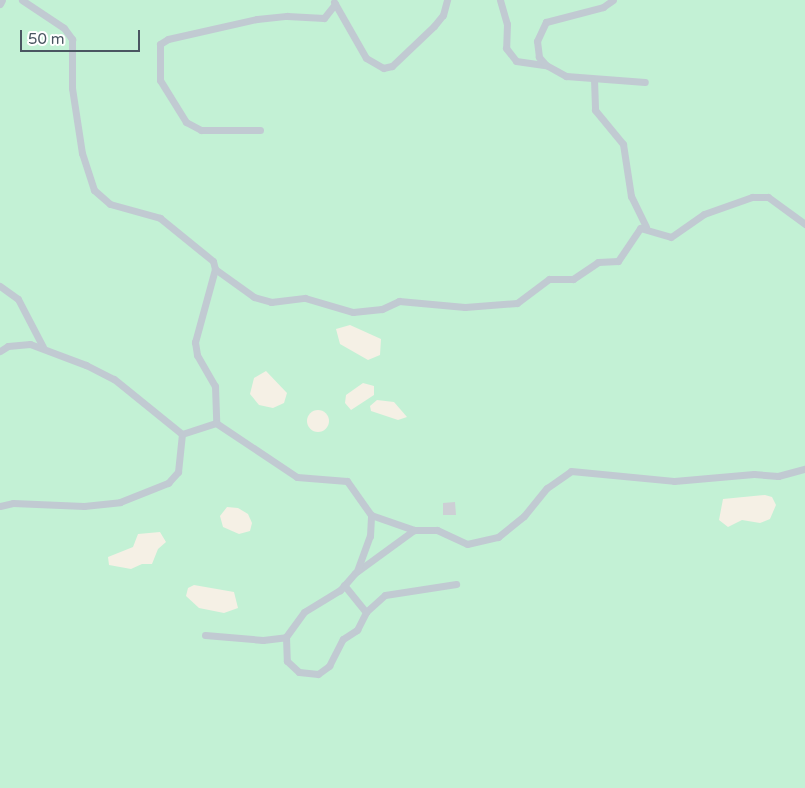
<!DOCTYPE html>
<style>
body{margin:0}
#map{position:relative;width:805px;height:788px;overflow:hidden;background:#f5f3f3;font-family:"Varela Round",sans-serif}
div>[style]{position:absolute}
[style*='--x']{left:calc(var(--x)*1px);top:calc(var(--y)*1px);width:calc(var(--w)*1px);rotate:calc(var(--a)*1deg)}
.green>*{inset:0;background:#c3f1d5}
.sand>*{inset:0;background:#f5f0e5}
.round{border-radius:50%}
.building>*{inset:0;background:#cdcfd5}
.service>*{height:7px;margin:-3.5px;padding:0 3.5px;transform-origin:3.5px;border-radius:3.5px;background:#c1cad2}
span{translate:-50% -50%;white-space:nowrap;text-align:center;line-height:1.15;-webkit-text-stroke:4px #fff;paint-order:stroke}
.scale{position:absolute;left:20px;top:30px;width:120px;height:22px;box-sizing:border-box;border:2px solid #4a5661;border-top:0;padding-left:6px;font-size:15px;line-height:18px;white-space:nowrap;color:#4a5661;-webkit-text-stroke:4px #fff;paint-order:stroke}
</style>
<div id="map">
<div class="green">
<div style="clip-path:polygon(0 0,805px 0,805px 788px,0 788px)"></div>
</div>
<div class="sand">
<div style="clip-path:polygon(350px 325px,381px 339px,380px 355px,368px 360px,340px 344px,336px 329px)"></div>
<div style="clip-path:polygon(266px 371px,287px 393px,284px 403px,273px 408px,259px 405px,250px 394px,254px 378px)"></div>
<div style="clip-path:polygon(363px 383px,374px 386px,374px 395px,351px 410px,345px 403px,346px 395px)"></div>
<div style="clip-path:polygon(377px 400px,394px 402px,407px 417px,398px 420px,371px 411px,370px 406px)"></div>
<div class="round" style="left:307px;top:410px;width:22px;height:22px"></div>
<div style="clip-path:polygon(765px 495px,772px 497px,776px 505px,770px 519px,760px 523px,742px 520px,728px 527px,719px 520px,723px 499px)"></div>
<div style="clip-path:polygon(227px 507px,238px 508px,248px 514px,252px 523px,250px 531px,239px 534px,223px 527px,220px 516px)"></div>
<div style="clip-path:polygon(160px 532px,166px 542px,158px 549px,152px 564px,142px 564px,131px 569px,109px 565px,108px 557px,133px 547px,138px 534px)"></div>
<div style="clip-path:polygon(194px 585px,234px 592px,238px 608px,224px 613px,199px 608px,186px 596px,188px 588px)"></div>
</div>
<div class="building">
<div style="clip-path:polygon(455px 502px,456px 515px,443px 515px,443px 503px)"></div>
</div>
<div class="service">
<div style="--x:22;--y:0;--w:50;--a:33.7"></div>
<div style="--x:64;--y:28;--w:14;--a:54"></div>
<div style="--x:72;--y:39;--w:49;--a:90"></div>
<div style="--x:72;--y:88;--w:66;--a:81.3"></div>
<div style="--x:82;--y:153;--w:39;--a:72"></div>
<div style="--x:94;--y:190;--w:21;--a:41"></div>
<div style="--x:110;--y:204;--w:52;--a:15.6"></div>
<div style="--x:160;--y:218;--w:68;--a:39.1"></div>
<div style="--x:213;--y:261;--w:8;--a:76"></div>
<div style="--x:215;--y:269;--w:76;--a:105.3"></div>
<div style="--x:195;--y:342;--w:13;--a:81"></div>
<div style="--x:197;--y:355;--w:36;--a:60"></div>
<div style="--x:215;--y:386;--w:37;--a:88"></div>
<div style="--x:500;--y:0;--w:25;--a:74"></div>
<div style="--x:507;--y:24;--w:24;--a:92"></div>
<div style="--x:506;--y:48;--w:16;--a:52"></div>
<div style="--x:516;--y:61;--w:30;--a:8"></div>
<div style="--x:546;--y:65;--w:23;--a:29"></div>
<div style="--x:566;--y:76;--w:79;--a:4.3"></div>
<div style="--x:334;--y:2;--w:64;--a:60.3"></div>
<div style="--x:366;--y:58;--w:20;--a:30"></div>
<div style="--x:383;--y:68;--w:9;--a:-13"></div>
<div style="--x:392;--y:66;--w:58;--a:-43.6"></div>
<div style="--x:434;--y:26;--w:14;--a:-51"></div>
<div style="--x:443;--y:15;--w:16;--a:-75"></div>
<div style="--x:0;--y:4;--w:4;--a:-63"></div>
<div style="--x:546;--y:65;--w:11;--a:-131"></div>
<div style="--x:539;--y:57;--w:16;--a:-97"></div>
<div style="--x:537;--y:41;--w:21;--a:-65"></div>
<div style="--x:546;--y:22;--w:59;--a:-14.7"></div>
<div style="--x:603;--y:7;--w:12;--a:-35"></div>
<div style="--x:594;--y:79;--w:31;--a:88"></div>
<div style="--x:595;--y:110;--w:44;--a:50.5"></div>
<div style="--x:623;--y:144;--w:53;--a:81.3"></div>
<div style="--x:631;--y:196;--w:34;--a:64"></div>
<div style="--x:260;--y:130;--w:59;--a:180"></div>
<div style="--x:201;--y:130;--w:17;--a:-152"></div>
<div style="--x:186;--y:122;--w:49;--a:-121.8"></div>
<div style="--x:160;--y:80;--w:36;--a:-90"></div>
<div style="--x:160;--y:44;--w:9;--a:-32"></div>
<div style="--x:168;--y:39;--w:91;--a:-12.7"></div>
<div style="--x:257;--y:19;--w:30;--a:-6"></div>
<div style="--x:287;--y:16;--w:37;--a:3"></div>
<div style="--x:324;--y:18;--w:18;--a:-52"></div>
<div style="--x:215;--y:269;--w:48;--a:35.7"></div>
<div style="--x:254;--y:297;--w:18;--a:16"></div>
<div style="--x:271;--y:302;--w:34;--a:-7"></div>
<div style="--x:305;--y:298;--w:50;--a:16.3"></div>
<div style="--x:353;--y:312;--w:29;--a:-6"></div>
<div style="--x:382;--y:309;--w:19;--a:-25"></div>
<div style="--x:399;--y:301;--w:66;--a:5.2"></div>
<div style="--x:465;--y:307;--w:52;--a:-4.4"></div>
<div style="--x:517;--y:303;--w:40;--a:-37"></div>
<div style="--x:549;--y:279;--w:24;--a:0"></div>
<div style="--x:573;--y:279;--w:30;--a:-34"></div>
<div style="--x:598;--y:262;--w:20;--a:-3"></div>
<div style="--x:618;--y:261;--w:40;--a:-56"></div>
<div style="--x:640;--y:228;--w:32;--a:16"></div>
<div style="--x:671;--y:237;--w:40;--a:-34.9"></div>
<div style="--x:704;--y:214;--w:51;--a:-19.5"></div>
<div style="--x:752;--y:197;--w:16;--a:0"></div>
<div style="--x:768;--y:197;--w:46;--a:36.1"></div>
<div style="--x:0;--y:286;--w:22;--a:36"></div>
<div style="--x:18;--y:299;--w:54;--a:62.5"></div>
<div style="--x:0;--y:351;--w:9;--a:-32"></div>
<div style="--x:8;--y:346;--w:22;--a:-5"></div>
<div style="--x:30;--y:344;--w:60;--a:20.6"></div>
<div style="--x:86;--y:365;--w:31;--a:27"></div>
<div style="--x:114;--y:379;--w:87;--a:39"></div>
<div style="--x:0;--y:506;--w:13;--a:-13"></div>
<div style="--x:13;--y:503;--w:71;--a:2.4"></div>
<div style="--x:84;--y:506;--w:36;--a:-6"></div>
<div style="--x:120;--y:502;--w:52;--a:-21.6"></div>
<div style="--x:168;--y:483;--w:15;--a:-48"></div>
<div style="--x:178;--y:472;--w:38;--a:-84"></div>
<div style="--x:182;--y:434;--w:36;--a:-18"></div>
<div style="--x:216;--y:423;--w:97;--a:33.7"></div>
<div style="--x:297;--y:477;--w:50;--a:4.6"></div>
<div style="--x:347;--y:481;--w:42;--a:54.8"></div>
<div style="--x:371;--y:515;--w:46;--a:19.2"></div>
<div style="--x:414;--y:530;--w:23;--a:0"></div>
<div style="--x:437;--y:530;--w:33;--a:25"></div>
<div style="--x:467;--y:544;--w:32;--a:-13"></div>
<div style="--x:498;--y:537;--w:33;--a:-39"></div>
<div style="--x:524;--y:516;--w:36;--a:-51"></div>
<div style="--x:547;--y:488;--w:29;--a:-35"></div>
<div style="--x:571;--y:471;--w:103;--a:5.5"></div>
<div style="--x:674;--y:481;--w:80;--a:-5"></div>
<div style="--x:754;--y:474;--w:24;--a:5"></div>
<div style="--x:778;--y:476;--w:28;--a:-15"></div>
<div style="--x:414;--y:530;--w:73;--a:143.9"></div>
<div style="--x:355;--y:573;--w:23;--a:131"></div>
<div style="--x:340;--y:590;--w:42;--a:148.6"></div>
<div style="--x:304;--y:612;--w:31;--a:126"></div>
<div style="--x:286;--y:637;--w:24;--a:88"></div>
<div style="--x:287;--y:661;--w:16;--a:43"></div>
<div style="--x:299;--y:672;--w:19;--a:6"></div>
<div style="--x:318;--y:674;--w:14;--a:-36"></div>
<div style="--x:329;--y:666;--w:30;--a:-63"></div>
<div style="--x:343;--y:639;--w:17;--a:-33"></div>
<div style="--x:357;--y:630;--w:20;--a:-63"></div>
<div style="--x:366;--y:612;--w:25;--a:-42"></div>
<div style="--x:385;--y:595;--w:72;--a:-8.8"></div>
<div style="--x:357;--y:571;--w:37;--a:-70"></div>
<div style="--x:370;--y:536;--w:21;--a:-87"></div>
<div style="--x:344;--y:585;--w:35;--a:51"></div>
<div style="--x:205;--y:635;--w:58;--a:4.9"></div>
<div style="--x:263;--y:640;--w:23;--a:-7"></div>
</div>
<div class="scale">50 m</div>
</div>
